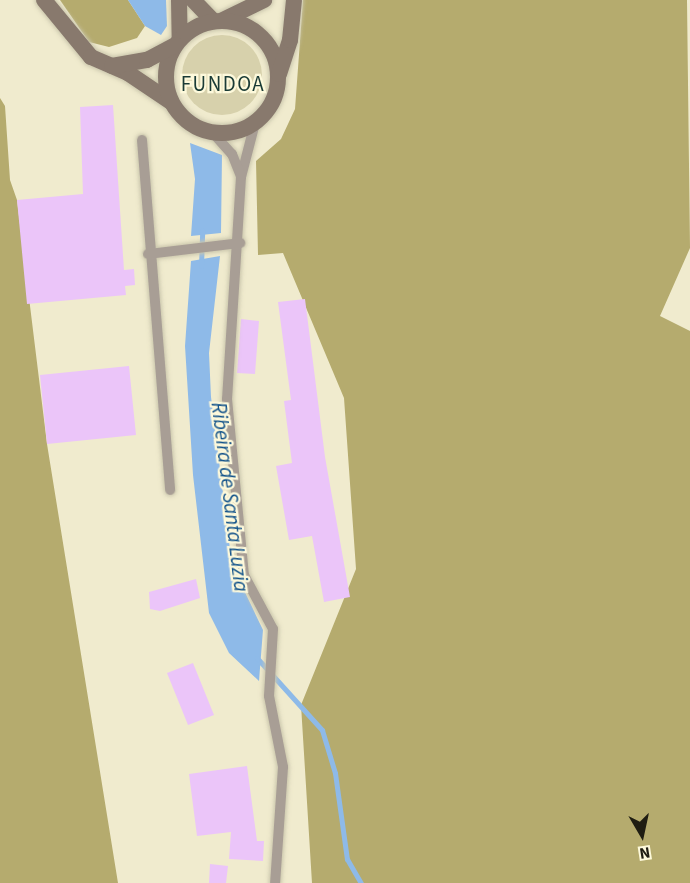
<!DOCTYPE html>
<style>
body{margin:0}
#map{position:relative;width:690px;height:883px;overflow:hidden;background:#f0ebce;font-family:"Source Sans 3",sans-serif}
div>[style]{position:absolute}
[style*='--x']{left:calc(var(--x)*1px);top:calc(var(--y)*1px);width:calc(var(--w)*1px);rotate:calc(var(--a)*1deg)}
.green>*{inset:0;background:#d7d1ac}
.round{border-radius:50%}
.forest>*{inset:0;background:#b5ab6e}
.water>*{inset:0;background:#8ebae8}
.stream>*{height:5px;margin:-2.5px;padding:0 2.5px;transform-origin:2.5px;border-radius:2.5px;background:#8ebae8}
.building>*{inset:0;background:#ebc5f9}
.roads{filter:drop-shadow(0 0 2px #cac6ac) drop-shadow(0 0 2px #cac6ac)}
.service>*{height:10px;margin:-5px;padding:0 5px;transform-origin:5px;border-radius:5px;background:#a89e95}
.secondary>*{height:16px;margin:-8px;padding:0 8px;transform-origin:8px;border-radius:8px;background:#88796d}
.secondary>.ring{margin:-8px;padding:0;box-sizing:content-box;background:none;border:16px solid #88796d;border-radius:50%}
span{translate:-50% -50%;white-space:nowrap;text-align:center;line-height:1.15;-webkit-text-stroke:4.5px #fdf9db;paint-order:stroke}
.neighbourhood-label{font-size:21px;color:#1a3b36;letter-spacing:1.5px}
.water-label{font-size:21px;color:#105189;font-style:italic}
.north{position:absolute;left:612px;top:805px;width:60px;height:60px;-webkit-text-stroke:4px #fdf9db;paint-order:stroke;rotate:171deg;font-size:16px;font-weight:700;line-height:24px;text-align:center;color:#1f1d12}
.north::after{content:'';display:block;margin:auto;width:21px;height:27px;background:#1f1d12;clip-path:polygon(50% 0,100% 100%,50% 72%,0 100%)}
</style>
<div id="map">
<div class="green">
<div class="round" style="left:182px;top:35px;width:80px;height:80px"></div>
</div>
<div class="forest">
<div style="clip-path:polygon(60px 0,128px 0,145px 26px,137px 38px,109px 47px,89px 42px)"></div>
<div style="clip-path:polygon(303px 0,687px 0,690px 248px,660px 316px,690px 331px,690px 883px,312px 883px,301px 705px,356px 569px,344px 398px,283px 253px,258px 255px,256px 161px,281px 139px,295px 109px)"></div>
<div style="clip-path:polygon(0 98px,5px 106px,10px 180px,17px 200px,47px 444px,118px 883px,0 883px)"></div>
</div>
<div class="water">
<div style="clip-path:polygon(128px 0,166px 0,167px 26px,161px 35px,145px 26px)"></div>
<div style="clip-path:polygon(190px 143px,222px 155px,221px 233px,191px 236px,195px 179px)"></div>
<div style="clip-path:polygon(220px 256px,209px 353px,211px 397px,232px 565px,263px 630px,259px 681px,229px 653px,209px 613px,193px 475px,185px 346px,191px 261px)"></div>
</div>
<div class="stream">
<div style="--x:201;--y:266;--w:36;--a:-88"></div>
<div style="--x:257;--y:658;--w:97;--a:47.9"></div>
<div style="--x:322;--y:730;--w:45;--a:73.2"></div>
<div style="--x:335;--y:773;--w:87;--a:82.1"></div>
<div style="--x:347;--y:859;--w:28;--a:60"></div>
</div>
<div class="building">
<div style="clip-path:polygon(113px 105px,124px 270px,134px 269px,135px 285px,125px 286px,126px 295px,27px 304px,17px 200px,83px 194px,80px 107px)"></div>
<div style="clip-path:polygon(305px 299px,325px 457px,350px 597px,324px 602px,312px 536px,289px 540px,276px 466px,292px 463px,284px 401px,291px 400px,278px 302px)"></div>
<div style="clip-path:polygon(241px 319px,259px 321px,255px 374px,237px 373px)"></div>
<div style="clip-path:polygon(129px 366px,136px 435px,47px 444px,40px 375px)"></div>
<div style="clip-path:polygon(196px 579px,200px 598px,160px 611px,150px 609px,149px 592px)"></div>
<div style="clip-path:polygon(193px 663px,214px 715px,188px 725px,167px 673px)"></div>
<div style="clip-path:polygon(247px 766px,257px 841px,264px 841px,263px 861px,229px 859px,231px 832px,197px 836px,189px 774px)"></div>
<div style="clip-path:polygon(210px 864px,228px 866px,226px 883px,209px 883px)"></div>
</div>
<div class="roads">
<div class="service">
<div style="--x:255;--y:123;--w:56;--a:104.5"></div>
<div style="--x:241;--y:177;--w:222;--a:93.6"></div>
<div style="--x:227;--y:399;--w:177;--a:84.5"></div>
<div style="--x:244;--y:575;--w:61;--a:61.8"></div>
<div style="--x:273;--y:629;--w:67;--a:93.4"></div>
<div style="--x:269;--y:696;--w:72;--a:78.8"></div>
<div style="--x:283;--y:767;--w:116;--a:93.9"></div>
<div style="--x:212;--y:132;--w:30;--a:48"></div>
<div style="--x:232;--y:154;--w:24;--a:68"></div>
<div style="--x:142;--y:140;--w:351;--a:85.4"></div>
<div style="--x:148;--y:254;--w:93;--a:-6.8"></div>
</div>
<div class="secondary">
<div style="--x:44;--y:0;--w:74;--a:50.5"></div>
<div style="--x:91;--y:57;--w:40;--a:23.4"></div>
<div style="--x:128;--y:73;--w:52;--a:34"></div>
<div style="--x:179;--y:0;--w:39;--a:89"></div>
<div style="--x:193;--y:0;--w:29;--a:46"></div>
<div style="--x:223;--y:20;--w:46;--a:-26"></div>
<div class="ring" style="left:166px;top:21px;width:96px;height:96px"></div>
<div style="--x:112;--y:66;--w:36;--a:-10"></div>
<div style="--x:147;--y:60;--w:32;--a:-28"></div>
<div style="--x:279;--y:74;--w:36;--a:-72"></div>
<div style="--x:290;--y:40;--w:40;--a:-84.3"></div>
</div>
</div>
<div class="neighbourhood-label">
<span style="left:223px;top:84px">FUNDOA</span>
</div>
<div class="water-label">
<span style="left:230px;top:497px;rotate:83deg">Ribeira de Santa Luzia</span>
</div>
<div class="north">N</div>
</div>
